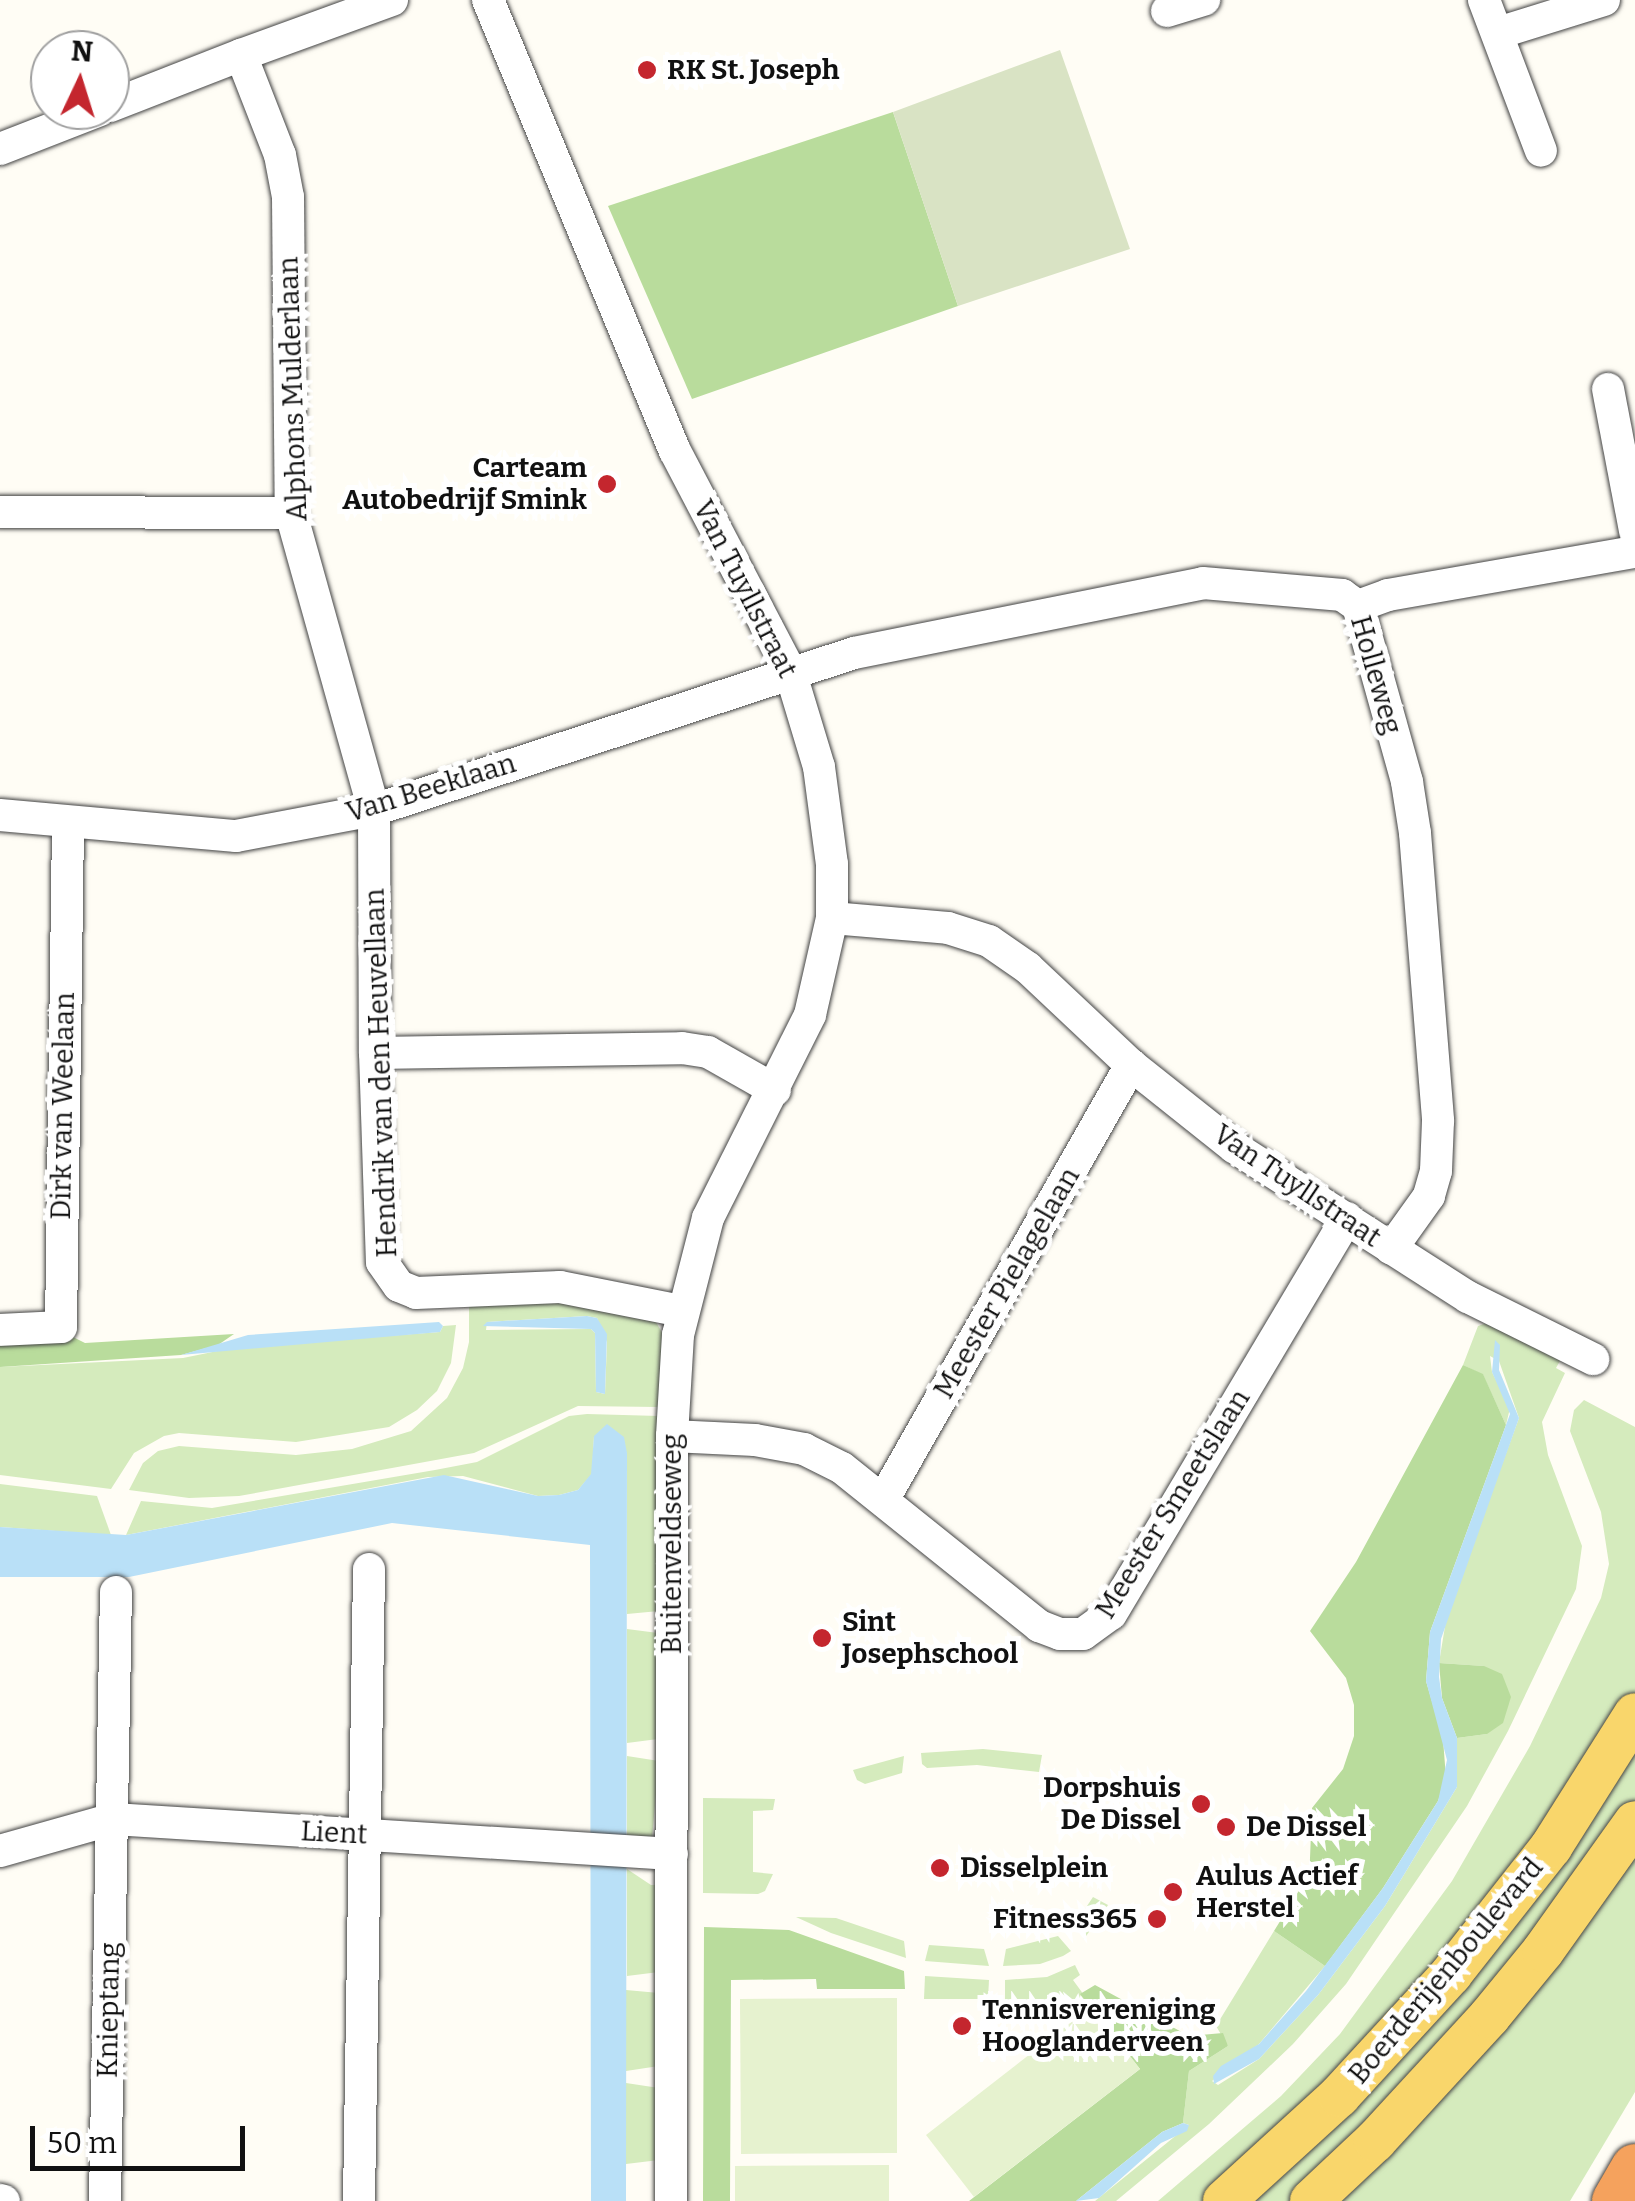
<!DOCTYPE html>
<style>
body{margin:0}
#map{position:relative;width:1635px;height:2201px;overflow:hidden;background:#fffdf5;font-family:Bitter,serif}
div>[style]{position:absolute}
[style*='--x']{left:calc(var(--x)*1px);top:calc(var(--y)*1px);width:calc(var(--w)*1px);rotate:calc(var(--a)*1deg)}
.green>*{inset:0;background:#d5ebbd}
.forest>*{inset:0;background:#b9dc9c}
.cemetery>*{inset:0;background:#d9e3c4}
.pitch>*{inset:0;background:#e6f2cf}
.water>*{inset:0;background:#b9e0f7}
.roads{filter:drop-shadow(0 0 2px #444) drop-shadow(0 0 2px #444)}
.minor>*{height:32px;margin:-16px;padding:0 16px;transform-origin:16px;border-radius:16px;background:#fff}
.major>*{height:42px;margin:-21px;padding:0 21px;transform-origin:21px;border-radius:21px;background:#f9d66b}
.highway>*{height:48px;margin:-24px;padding:0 24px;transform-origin:24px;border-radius:24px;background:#f5a25d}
.dots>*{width:28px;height:28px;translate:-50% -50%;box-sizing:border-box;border:5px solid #fff;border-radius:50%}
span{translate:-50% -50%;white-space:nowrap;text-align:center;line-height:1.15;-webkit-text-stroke:10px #fff;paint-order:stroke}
.poi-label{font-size:28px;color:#111;font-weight:700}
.left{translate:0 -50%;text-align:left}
.right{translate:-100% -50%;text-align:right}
.street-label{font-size:28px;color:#111}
.north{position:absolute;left:30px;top:30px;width:100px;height:100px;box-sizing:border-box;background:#fff;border:2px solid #a0a0a0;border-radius:50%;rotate:4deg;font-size:28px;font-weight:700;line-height:40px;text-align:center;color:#111}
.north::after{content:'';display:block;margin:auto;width:35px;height:45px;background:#c4262e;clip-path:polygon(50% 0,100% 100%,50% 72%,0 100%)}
.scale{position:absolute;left:30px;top:2126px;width:215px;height:45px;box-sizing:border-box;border:5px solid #111;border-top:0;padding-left:12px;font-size:30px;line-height:35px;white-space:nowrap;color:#111;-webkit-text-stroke:8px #fff;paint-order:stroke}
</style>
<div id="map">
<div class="green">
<div style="clip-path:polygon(evenodd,524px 1296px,656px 1322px,664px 1336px,658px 1407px,578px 1406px,474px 1453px,239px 1496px,189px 1498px,129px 1490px,143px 1463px,158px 1451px,179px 1446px,296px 1455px,352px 1449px,411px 1431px,447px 1398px,463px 1368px,469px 1342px,469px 1299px,524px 1296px,587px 1316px,597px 1318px,607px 1342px,605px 1394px,596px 1392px,595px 1333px,591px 1329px,486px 1330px,487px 1322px,587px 1316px)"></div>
<div style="clip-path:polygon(1490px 1322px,1561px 1359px,1556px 1368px,1565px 1373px,1542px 1422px,1548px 1455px,1582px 1546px,1576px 1589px,1508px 1731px,1467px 1806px,1346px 1984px,1293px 2044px,1209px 2124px,1116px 2201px,1095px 2201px,1189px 2125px,1183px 2123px,1189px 2071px,1228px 2046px,1216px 2026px,1274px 1931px,1325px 1966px,1259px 2044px,1212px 2081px,1218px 2085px,1259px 2059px,1318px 1995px,1385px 1906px,1457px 1787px,1457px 1738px,1487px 1734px,1484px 1666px,1439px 1663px,1447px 1614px,1519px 1418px,1499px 1361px,1490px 1356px,1492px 1372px,1510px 1408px,1506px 1425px,1483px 1375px,1463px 1365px,1478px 1326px)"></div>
<div style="clip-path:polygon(456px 1325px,451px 1363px,437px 1391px,417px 1410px,389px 1427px,296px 1442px,179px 1433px,164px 1436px,134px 1453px,111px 1489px,0 1475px,0 1367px,183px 1358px,237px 1347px,440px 1332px,443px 1326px)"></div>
<div style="clip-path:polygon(1584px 1400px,1635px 1427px,1635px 1697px,1491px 1913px,1211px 2201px,1158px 2201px,1281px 2096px,1340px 2034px,1452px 1881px,1530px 1746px,1601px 1598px,1609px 1564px,1601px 1512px,1570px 1431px,1574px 1410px)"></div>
<div style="clip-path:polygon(587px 1414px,659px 1416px,659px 1611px,627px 1614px,627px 1453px,594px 1436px,592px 1474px,578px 1490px,559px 1495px,538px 1496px,463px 1476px,428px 1477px,126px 1535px,141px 1501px,212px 1508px,435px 1470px,477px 1462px,569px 1416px)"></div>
<div style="clip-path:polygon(0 1484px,97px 1496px,111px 1535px,0 1527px)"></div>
<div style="clip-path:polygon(627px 1629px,658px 1633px,658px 1739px,627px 1743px)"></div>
<div style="clip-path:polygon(1635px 1728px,1635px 1808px,1586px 1879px,1299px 2201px,1235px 2201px)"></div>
<div style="clip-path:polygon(983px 1749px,1042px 1755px,1039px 1772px,977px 1765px,927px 1768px,922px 1764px,921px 1753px)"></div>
<div style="clip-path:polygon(627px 1756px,659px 1761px,652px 1838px,627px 1840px)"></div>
<div style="clip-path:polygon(904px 1756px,902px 1773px,865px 1784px,857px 1780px,853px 1770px)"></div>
<div style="clip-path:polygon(703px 1798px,775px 1799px,773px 1810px,753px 1811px,753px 1872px,773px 1874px,765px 1891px,758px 1894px,703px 1893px)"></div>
<div style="clip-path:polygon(1635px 1835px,1635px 2092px,1570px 2201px,1322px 2201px)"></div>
<div style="clip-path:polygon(627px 1869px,651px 1885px,659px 1885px,659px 1972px,627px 1976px)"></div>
<div style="clip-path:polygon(1093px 1897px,1108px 1905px,1084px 1939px,1075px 1924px)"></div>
<div style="clip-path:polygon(796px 1917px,836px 1918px,904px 1941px,906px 1958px,831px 1933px)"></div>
<div style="clip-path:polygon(1058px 1936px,1071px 1951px,1063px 1956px,1040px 1964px,1003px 1966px,1006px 1949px)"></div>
<div style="clip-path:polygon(929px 1945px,984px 1949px,989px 1966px,925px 1961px)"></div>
<div style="clip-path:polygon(1075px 1965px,1080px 1975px,1073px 1980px,1092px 2006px,1085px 2011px,1005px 2009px,1005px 1980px,1047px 1977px)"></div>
<div style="clip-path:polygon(925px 1976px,989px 1980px,988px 1999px,924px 1999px)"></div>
<div style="clip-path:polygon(626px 1990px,659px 1993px,659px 2066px,626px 2071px)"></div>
<div style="clip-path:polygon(626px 2083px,659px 2088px,659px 2160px,626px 2164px)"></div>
</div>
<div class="forest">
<div style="clip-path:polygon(893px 112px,958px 306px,692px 399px,608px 206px)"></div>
<div style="clip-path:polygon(234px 1334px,218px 1345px,181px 1355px,0 1367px,0 1341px,73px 1337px,85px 1343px)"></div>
<div style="clip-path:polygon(1463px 1365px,1483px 1374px,1506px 1425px,1430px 1632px,1426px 1681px,1443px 1739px,1446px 1778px,1438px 1801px,1383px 1888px,1325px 1966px,1274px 1931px,1303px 1884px,1309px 1883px,1312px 1808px,1343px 1769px,1354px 1736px,1354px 1705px,1346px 1678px,1310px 1631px,1356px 1562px)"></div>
<div style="clip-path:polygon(1439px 1663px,1484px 1666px,1502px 1674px,1511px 1697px,1503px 1723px,1487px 1734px,1457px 1738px,1442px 1698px)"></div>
<div style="clip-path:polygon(704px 1927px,789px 1930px,904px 1971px,905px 1989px,817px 1989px,816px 1979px,731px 1980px,730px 2201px,703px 2201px)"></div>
<div style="clip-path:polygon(1095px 1985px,1189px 2036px,1223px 2033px,1228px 2046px,1189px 2071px,1183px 2123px,1162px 2132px,1076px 2201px,969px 2201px,1140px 2069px,1080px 1994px)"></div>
</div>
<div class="cemetery">
<div style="clip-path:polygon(1060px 50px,1130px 249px,958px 306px,893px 112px)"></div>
</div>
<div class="pitch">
<div style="clip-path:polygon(897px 1998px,897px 2153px,741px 2154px,740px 1999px)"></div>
<div style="clip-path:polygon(1092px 2006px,1140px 2069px,974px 2197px,926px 2135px)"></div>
<div style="clip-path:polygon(889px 2165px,889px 2201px,735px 2201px,735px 2166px)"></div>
</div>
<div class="water">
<div style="clip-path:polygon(587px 1316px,597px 1318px,607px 1334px,605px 1394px,596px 1392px,595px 1333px,591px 1329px,483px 1326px,487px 1322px)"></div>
<div style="clip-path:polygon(439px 1322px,443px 1326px,440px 1332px,181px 1355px,248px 1335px)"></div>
<div style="clip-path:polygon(1495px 1340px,1500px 1345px,1499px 1370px,1519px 1418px,1441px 1639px,1439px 1677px,1442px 1698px,1457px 1738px,1457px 1787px,1385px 1906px,1318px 1995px,1259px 2059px,1214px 2084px,1213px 2076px,1221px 2066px,1259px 2044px,1306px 1991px,1383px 1888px,1438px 1801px,1447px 1760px,1426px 1681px,1430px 1632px,1510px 1414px,1492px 1372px)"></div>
<div style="clip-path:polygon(607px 1424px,624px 1437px,627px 1453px,626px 2201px,591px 2201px,590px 1545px,392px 1523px,129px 1577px,0 1577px,0 1527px,126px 1535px,444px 1475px,538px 1496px,559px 1495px,578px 1490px,591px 1474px,594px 1436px)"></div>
<div style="clip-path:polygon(1183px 2123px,1189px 2125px,1187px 2131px,1161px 2143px,1099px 2198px,1076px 2201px,1162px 2132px)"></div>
</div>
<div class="roads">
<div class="minor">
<div style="--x:392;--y:0;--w:161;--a:160"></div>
<div style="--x:241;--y:55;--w:107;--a:68.7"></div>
<div style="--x:280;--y:155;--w:43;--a:79.2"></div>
<div style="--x:288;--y:197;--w:316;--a:89.5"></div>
<div style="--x:291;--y:513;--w:308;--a:74.4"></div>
<div style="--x:374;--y:810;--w:243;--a:89.8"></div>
<div style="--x:375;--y:1053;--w:209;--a:88.1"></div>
<div style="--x:382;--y:1262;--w:29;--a:55"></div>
<div style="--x:399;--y:1286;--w:18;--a:22"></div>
<div style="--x:416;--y:1293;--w:144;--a:-2.4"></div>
<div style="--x:560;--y:1287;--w:123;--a:11.2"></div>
<div style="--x:488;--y:0;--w:488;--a:67.5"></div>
<div style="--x:675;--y:451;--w:248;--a:62.4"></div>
<div style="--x:790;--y:671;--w:100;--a:73.2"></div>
<div style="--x:819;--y:767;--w:98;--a:82.4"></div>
<div style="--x:832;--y:864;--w:54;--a:90"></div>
<div style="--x:832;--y:918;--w:99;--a:102.8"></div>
<div style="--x:810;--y:1015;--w:227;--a:116.7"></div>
<div style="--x:708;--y:1218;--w:121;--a:104.4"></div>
<div style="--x:678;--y:1335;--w:101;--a:93.4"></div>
<div style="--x:672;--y:1436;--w:765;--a:90.07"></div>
<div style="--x:1484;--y:0;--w:161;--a:69.3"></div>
<div style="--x:1167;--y:11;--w:39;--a:-17"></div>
<div style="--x:1498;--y:33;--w:111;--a:-17.3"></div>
<div style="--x:110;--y:106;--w:141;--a:-21.3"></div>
<div style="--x:0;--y:149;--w:107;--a:-21.3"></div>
<div style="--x:1608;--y:389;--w:145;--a:79.2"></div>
<div style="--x:0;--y:512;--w:291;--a:0.2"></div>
<div style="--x:1358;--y:606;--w:32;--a:-20"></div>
<div style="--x:1388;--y:595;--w:251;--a:-9.9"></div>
<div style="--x:0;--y:815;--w:237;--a:5.1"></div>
<div style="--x:236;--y:836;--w:140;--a:-10.7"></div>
<div style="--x:374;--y:810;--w:505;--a:-18.11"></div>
<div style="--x:854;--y:653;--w:356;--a:-11.3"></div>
<div style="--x:1203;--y:583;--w:140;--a:4.9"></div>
<div style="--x:1342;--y:595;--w:19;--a:35"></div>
<div style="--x:1358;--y:606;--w:183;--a:74.4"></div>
<div style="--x:1407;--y:782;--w:52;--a:81.1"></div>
<div style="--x:1415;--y:833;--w:289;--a:85.4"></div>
<div style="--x:1438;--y:1121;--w:50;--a:92.3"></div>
<div style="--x:1436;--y:1171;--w:26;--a:106"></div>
<div style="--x:1429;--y:1196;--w:65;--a:125.6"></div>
<div style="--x:832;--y:918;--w:116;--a:4.9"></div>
<div style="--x:948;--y:928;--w:43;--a:17.6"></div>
<div style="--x:989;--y:941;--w:47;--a:34.7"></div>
<div style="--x:1028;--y:968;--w:141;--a:43.3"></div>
<div style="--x:1131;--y:1065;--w:132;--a:38.5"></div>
<div style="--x:1234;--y:1147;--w:278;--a:32.7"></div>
<div style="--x:1468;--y:1297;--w:140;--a:26.4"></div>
<div style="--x:375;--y:1053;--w:307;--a:-0.9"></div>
<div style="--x:682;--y:1048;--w:26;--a:9"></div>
<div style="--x:708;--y:1052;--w:77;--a:29.6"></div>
<div style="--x:0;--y:1330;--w:61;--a:-2.8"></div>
<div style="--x:61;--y:1327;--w:503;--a:-89.2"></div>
<div style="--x:672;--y:1436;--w:83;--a:2.8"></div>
<div style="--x:755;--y:1440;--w:50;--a:10.4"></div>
<div style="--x:804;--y:1449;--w:42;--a:26.6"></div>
<div style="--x:842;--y:1468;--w:253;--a:38.7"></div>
<div style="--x:1039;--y:1626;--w:22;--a:21"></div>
<div style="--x:1060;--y:1634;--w:23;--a:0"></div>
<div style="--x:1083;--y:1634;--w:34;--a:-36"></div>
<div style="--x:1111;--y:1614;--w:461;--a:-59.2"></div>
<div style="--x:883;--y:1500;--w:501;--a:-60.31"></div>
<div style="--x:0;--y:1851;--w:117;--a:-15.8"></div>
<div style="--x:113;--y:1819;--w:560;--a:3.58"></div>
<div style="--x:0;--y:2200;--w:4;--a:14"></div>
<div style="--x:105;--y:2201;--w:609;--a:-88.97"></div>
<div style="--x:359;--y:2201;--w:632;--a:-89.09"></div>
</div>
<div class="major">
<div style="--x:1224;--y:2201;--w:156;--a:-42.4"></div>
<div style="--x:1339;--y:2096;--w:166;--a:-47.4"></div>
<div style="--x:1451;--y:1974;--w:162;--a:-51.8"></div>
<div style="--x:1551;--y:1847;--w:157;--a:-57.7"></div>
<div style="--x:1311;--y:2201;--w:88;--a:-43.2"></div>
<div style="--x:1375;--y:2141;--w:168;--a:-47.4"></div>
<div style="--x:1489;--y:2017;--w:85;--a:-50.7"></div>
<div style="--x:1543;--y:1951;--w:158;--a:-54.5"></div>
</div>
<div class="highway">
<div style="--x:1616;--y:2201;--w:38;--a:-60"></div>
</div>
</div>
<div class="dots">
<div style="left:647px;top:70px;background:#c4262e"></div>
<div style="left:607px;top:484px;background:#c4262e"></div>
<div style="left:822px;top:1638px;background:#c4262e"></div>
<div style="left:1201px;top:1804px;background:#c4262e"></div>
<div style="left:1226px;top:1827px;background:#c4262e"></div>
<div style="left:940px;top:1868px;background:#c4262e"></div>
<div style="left:1173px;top:1892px;background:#c4262e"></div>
<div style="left:1157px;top:1919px;background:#c4262e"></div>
<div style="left:962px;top:2026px;background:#c4262e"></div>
</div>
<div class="poi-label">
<span class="left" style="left:667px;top:70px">RK St. Joseph</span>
<span class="right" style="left:587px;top:484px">Carteam<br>Autobedrijf Smink</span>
<span class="left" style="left:842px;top:1638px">Sint<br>Josephschool</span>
<span class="right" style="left:1181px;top:1804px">Dorpshuis<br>De Dissel</span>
<span class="left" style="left:1246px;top:1827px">De Dissel</span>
<span class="left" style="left:960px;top:1868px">Disselplein</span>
<span class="left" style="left:1196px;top:1892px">Aulus Actief<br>Herstel</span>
<span class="right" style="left:1137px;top:1919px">Fitness365</span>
<span class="left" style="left:982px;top:2026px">Tennisvereniging<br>Hooglanderveen</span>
</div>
<div class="street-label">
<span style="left:293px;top:389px;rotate:-92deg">Alphons Mulderlaan</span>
<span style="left:745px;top:589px;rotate:63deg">Van Tuyllstraat</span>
<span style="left:1376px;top:675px;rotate:74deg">Holleweg</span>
<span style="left:431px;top:788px;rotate:-17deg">Van Beeklaan</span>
<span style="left:381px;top:1073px;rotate:-92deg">Hendrik van den Heuvellaan</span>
<span style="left:63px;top:1106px;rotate:-89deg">Dirk van Weelaan</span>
<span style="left:1297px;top:1186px;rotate:34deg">Van Tuyllstraat</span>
<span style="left:1007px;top:1283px;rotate:-60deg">Meester Pielagelaan</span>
<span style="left:1173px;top:1504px;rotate:-58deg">Meester Smeetslaan</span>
<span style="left:672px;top:1544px;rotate:-90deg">Buitenveldseweg</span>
<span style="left:334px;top:1833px;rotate:3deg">Lient</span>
<span style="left:1446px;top:1971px;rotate:-50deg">Boerderijenboulevard</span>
<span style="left:109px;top:2010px;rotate:-89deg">Knieptang</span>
</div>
<div class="north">N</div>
<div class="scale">50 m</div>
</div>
